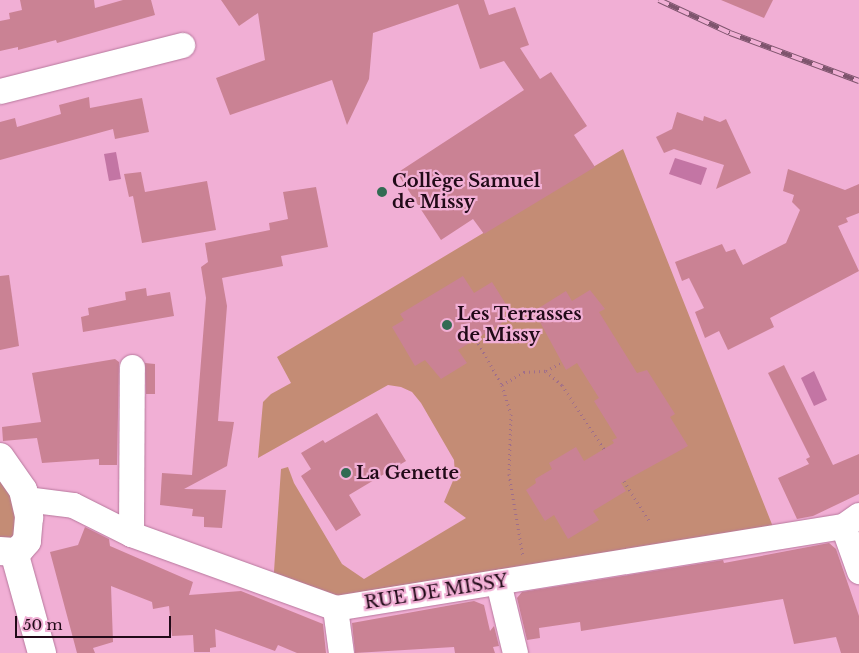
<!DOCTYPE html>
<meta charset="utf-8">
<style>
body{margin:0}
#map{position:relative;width:859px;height:653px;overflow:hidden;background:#f1afd5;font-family:"Libre Baskerville",serif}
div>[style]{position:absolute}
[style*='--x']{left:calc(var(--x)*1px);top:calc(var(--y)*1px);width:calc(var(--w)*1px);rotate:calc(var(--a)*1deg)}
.green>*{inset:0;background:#c48c75}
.water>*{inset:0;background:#c375a4}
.building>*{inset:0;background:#ca8294}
.path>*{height:3px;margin-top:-1.5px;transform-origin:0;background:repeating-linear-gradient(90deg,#9f6e8b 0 1px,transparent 0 5px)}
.roads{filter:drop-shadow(0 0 1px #b7789d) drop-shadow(0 0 1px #b7789d)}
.street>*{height:25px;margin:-12.5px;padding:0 12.5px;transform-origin:12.5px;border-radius:12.5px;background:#fff}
.secondary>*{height:28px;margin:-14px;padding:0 14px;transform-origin:14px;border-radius:14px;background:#fff}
.rail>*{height:5.5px;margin-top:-2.75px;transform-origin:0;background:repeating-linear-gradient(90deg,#f1afd5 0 11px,#7e546d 0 22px);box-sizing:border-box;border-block:1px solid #7e546d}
.dots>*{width:14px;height:14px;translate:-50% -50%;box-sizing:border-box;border:2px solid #f1afd5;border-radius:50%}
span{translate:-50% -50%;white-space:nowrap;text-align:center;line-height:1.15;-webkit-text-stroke:4.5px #f1afd5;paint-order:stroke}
.poi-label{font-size:18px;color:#210a18;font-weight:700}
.left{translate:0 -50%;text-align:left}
.street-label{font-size:18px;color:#210a18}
.scale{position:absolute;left:15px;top:616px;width:156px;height:22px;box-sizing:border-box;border:2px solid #210a18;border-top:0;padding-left:6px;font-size:15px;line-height:18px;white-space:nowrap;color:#210a18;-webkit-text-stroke:4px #f1afd5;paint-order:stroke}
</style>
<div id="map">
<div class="green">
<div style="clip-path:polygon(623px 149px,777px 537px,345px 607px,273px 586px,281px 469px,288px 467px,294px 483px,342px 564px,364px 579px,466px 518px,444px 502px,455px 476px,454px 460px,421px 403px,412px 392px,401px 387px,388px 385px,258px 458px,263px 402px,271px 394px,291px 383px,277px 357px)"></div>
<div style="clip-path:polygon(0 457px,29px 530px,0 551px)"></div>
</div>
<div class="water">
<div style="clip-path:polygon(116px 152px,121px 179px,109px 181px,104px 154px)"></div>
<div style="clip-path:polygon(675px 158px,707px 168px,701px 185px,669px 174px)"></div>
<div style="clip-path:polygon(814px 371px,827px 400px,814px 406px,801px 378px)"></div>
</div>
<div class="building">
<div style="clip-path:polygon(20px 0,94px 0,95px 8px,123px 0,151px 0,155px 15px,57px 43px,56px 40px,18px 50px,18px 47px,0 51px,0 21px,10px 19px,9px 13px,22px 10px)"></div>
<div style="clip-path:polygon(221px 0,484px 0,489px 15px,515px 7px,529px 45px,520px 48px,540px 79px,551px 72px,587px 126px,574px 135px,595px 167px,484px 234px,473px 219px,441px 240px,397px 173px,524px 90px,504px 61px,480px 69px,458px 4px,373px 33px,369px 79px,347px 125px,332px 80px,230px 115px,216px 78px,265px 60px,258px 13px,239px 26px)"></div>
<div style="clip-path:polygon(721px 0,773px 0,764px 18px)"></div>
<div style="clip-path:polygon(89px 97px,90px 108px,142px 98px,149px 132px,115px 139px,113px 129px,0 160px,0 122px,15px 118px,17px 127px,61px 114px,59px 105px)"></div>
<div style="clip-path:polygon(677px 112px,703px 121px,704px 116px,720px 122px,726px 119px,751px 173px,716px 189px,724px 165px,674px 149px,664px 153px,656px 137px,672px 129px)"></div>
<div style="clip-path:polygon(788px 169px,845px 190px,859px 184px,859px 213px,846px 218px,848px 222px,838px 226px,859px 271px,770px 318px,774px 327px,728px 350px,719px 331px,705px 338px,695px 312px,704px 308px,689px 278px,682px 281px,675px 262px,722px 244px,726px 252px,735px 249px,743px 265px,786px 243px,800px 210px,792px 202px,794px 195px,783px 191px)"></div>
<div style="clip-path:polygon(141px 172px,145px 192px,207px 181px,216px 230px,142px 243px,133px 196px,129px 197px,124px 174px)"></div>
<div style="clip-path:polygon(316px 187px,328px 247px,281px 256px,283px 266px,222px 278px,227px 306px,218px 421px,234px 422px,227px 466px,184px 489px,226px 490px,222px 528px,204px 527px,204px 517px,192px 516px,193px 509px,160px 505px,162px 473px,192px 475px,206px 298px,201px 267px,208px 262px,205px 243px,270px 230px,269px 223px,288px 219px,283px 192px)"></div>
<div style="clip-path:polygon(9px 275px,19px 346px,0 350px,0 276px)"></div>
<div style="clip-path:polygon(463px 276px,474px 293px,492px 282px,509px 309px,498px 315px,502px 323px,458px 350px,467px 363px,441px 379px,425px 360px,415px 366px,392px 327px,404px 320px,400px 314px)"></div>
<div style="clip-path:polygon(146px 288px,147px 296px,170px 292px,174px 316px,83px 332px,81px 317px,89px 315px,88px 308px,126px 300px,125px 292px)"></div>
<div style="clip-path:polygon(590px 290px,605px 309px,599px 312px,637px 373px,647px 370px,675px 414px,670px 417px,688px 446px,621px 483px,626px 491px,593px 511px,599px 520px,568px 539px,554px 515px,545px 521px,526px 490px,536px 483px,535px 479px,552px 469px,549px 463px,576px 447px,584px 461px,614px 443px,612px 440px,617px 438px,594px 401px,599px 398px,577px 363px,566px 370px,534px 311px,566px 291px,572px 301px)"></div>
<div style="clip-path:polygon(115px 359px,119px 362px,117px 465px,99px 465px,99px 459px,42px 463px,37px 438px,3px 441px,2px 427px,41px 422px,32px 373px)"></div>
<div style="clip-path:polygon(145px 363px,155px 364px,155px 394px,146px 394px)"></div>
<div style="clip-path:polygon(784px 365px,833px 465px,859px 454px,859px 494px,813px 516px,797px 519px,778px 478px,809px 464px,806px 459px,810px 457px,768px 373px)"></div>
<div style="clip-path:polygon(377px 413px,406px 461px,349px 495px,361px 515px,336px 531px,301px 476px,311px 469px,301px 453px,323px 440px,325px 443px)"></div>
<div style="clip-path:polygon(85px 527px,109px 539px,110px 546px,193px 582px,189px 595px,241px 591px,323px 624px,326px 653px,297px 653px,278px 645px,275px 651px,215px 629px,216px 647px,210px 648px,210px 652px,194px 652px,193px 635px,172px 636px,169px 606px,153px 609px,152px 602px,111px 586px,113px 642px,93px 648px,95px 653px,77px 653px,50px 552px,78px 545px)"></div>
<div style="clip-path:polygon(829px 543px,836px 549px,859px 616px,859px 653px,841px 653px,836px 637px,794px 644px,783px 599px,581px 631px,580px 622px,539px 628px,540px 638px,527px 640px,517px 598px,522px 592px,723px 560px,724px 563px)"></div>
<div style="clip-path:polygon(474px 601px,484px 605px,490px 631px,494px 626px,499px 646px,493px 647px,495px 653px,455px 653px,454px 647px,355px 653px,352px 623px)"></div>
</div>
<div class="path">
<div style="--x:476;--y:339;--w:53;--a:60.5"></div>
<div style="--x:502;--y:385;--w:30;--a:73"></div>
<div style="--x:511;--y:414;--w:60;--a:91.9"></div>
<div style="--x:509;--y:474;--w:84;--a:80.4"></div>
<div style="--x:546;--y:371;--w:21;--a:41"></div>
<div style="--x:562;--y:385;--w:77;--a:56.7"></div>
<div style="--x:502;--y:385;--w:26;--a:-31"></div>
<div style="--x:524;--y:372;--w:22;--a:-3"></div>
<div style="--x:546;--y:371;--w:18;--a:-29"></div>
<div style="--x:624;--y:481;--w:49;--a:57.6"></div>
</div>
<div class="roads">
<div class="street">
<div style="--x:0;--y:91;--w:188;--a:-14.2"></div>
<div style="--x:26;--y:499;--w:47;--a:7.3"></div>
<div style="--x:73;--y:505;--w:65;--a:26.6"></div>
<div style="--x:131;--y:534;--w:217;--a:19.9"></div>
<div style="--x:335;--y:608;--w:515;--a:-9.17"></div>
<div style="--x:843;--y:526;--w:19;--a:-35"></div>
<div style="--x:843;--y:526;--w:48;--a:70.4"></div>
<div style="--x:131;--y:534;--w:167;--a:-89.7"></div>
<div style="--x:498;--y:582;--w:73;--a:76.5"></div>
<div style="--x:335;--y:608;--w:45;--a:82.4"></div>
</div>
<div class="secondary">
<div style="--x:0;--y:457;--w:40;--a:55.1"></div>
<div style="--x:23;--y:490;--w:28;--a:77"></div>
<div style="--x:29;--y:517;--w:24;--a:95"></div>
<div style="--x:27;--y:541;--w:11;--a:131"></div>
<div style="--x:20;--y:549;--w:7;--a:153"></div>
<div style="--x:14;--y:552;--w:14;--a:-176"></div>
<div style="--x:14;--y:552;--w:105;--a:74.5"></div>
</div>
</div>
<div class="rail">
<div style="--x:659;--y:0;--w:78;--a:24.9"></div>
<div style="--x:730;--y:33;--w:138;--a:20.4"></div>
</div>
<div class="dots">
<div style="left:382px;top:192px;background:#326b53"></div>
<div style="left:447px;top:325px;background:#326b53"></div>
<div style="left:346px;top:473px;background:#326b53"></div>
</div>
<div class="poi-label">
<span class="left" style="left:392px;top:192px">Collège Samuel<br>de Missy</span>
<span class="left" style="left:457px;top:325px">Les Terrasses<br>de Missy</span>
<span class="left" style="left:356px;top:473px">La Genette</span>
</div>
<div class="street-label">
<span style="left:436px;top:592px;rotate:-9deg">RUE DE MISSY</span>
</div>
<div class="scale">50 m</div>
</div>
